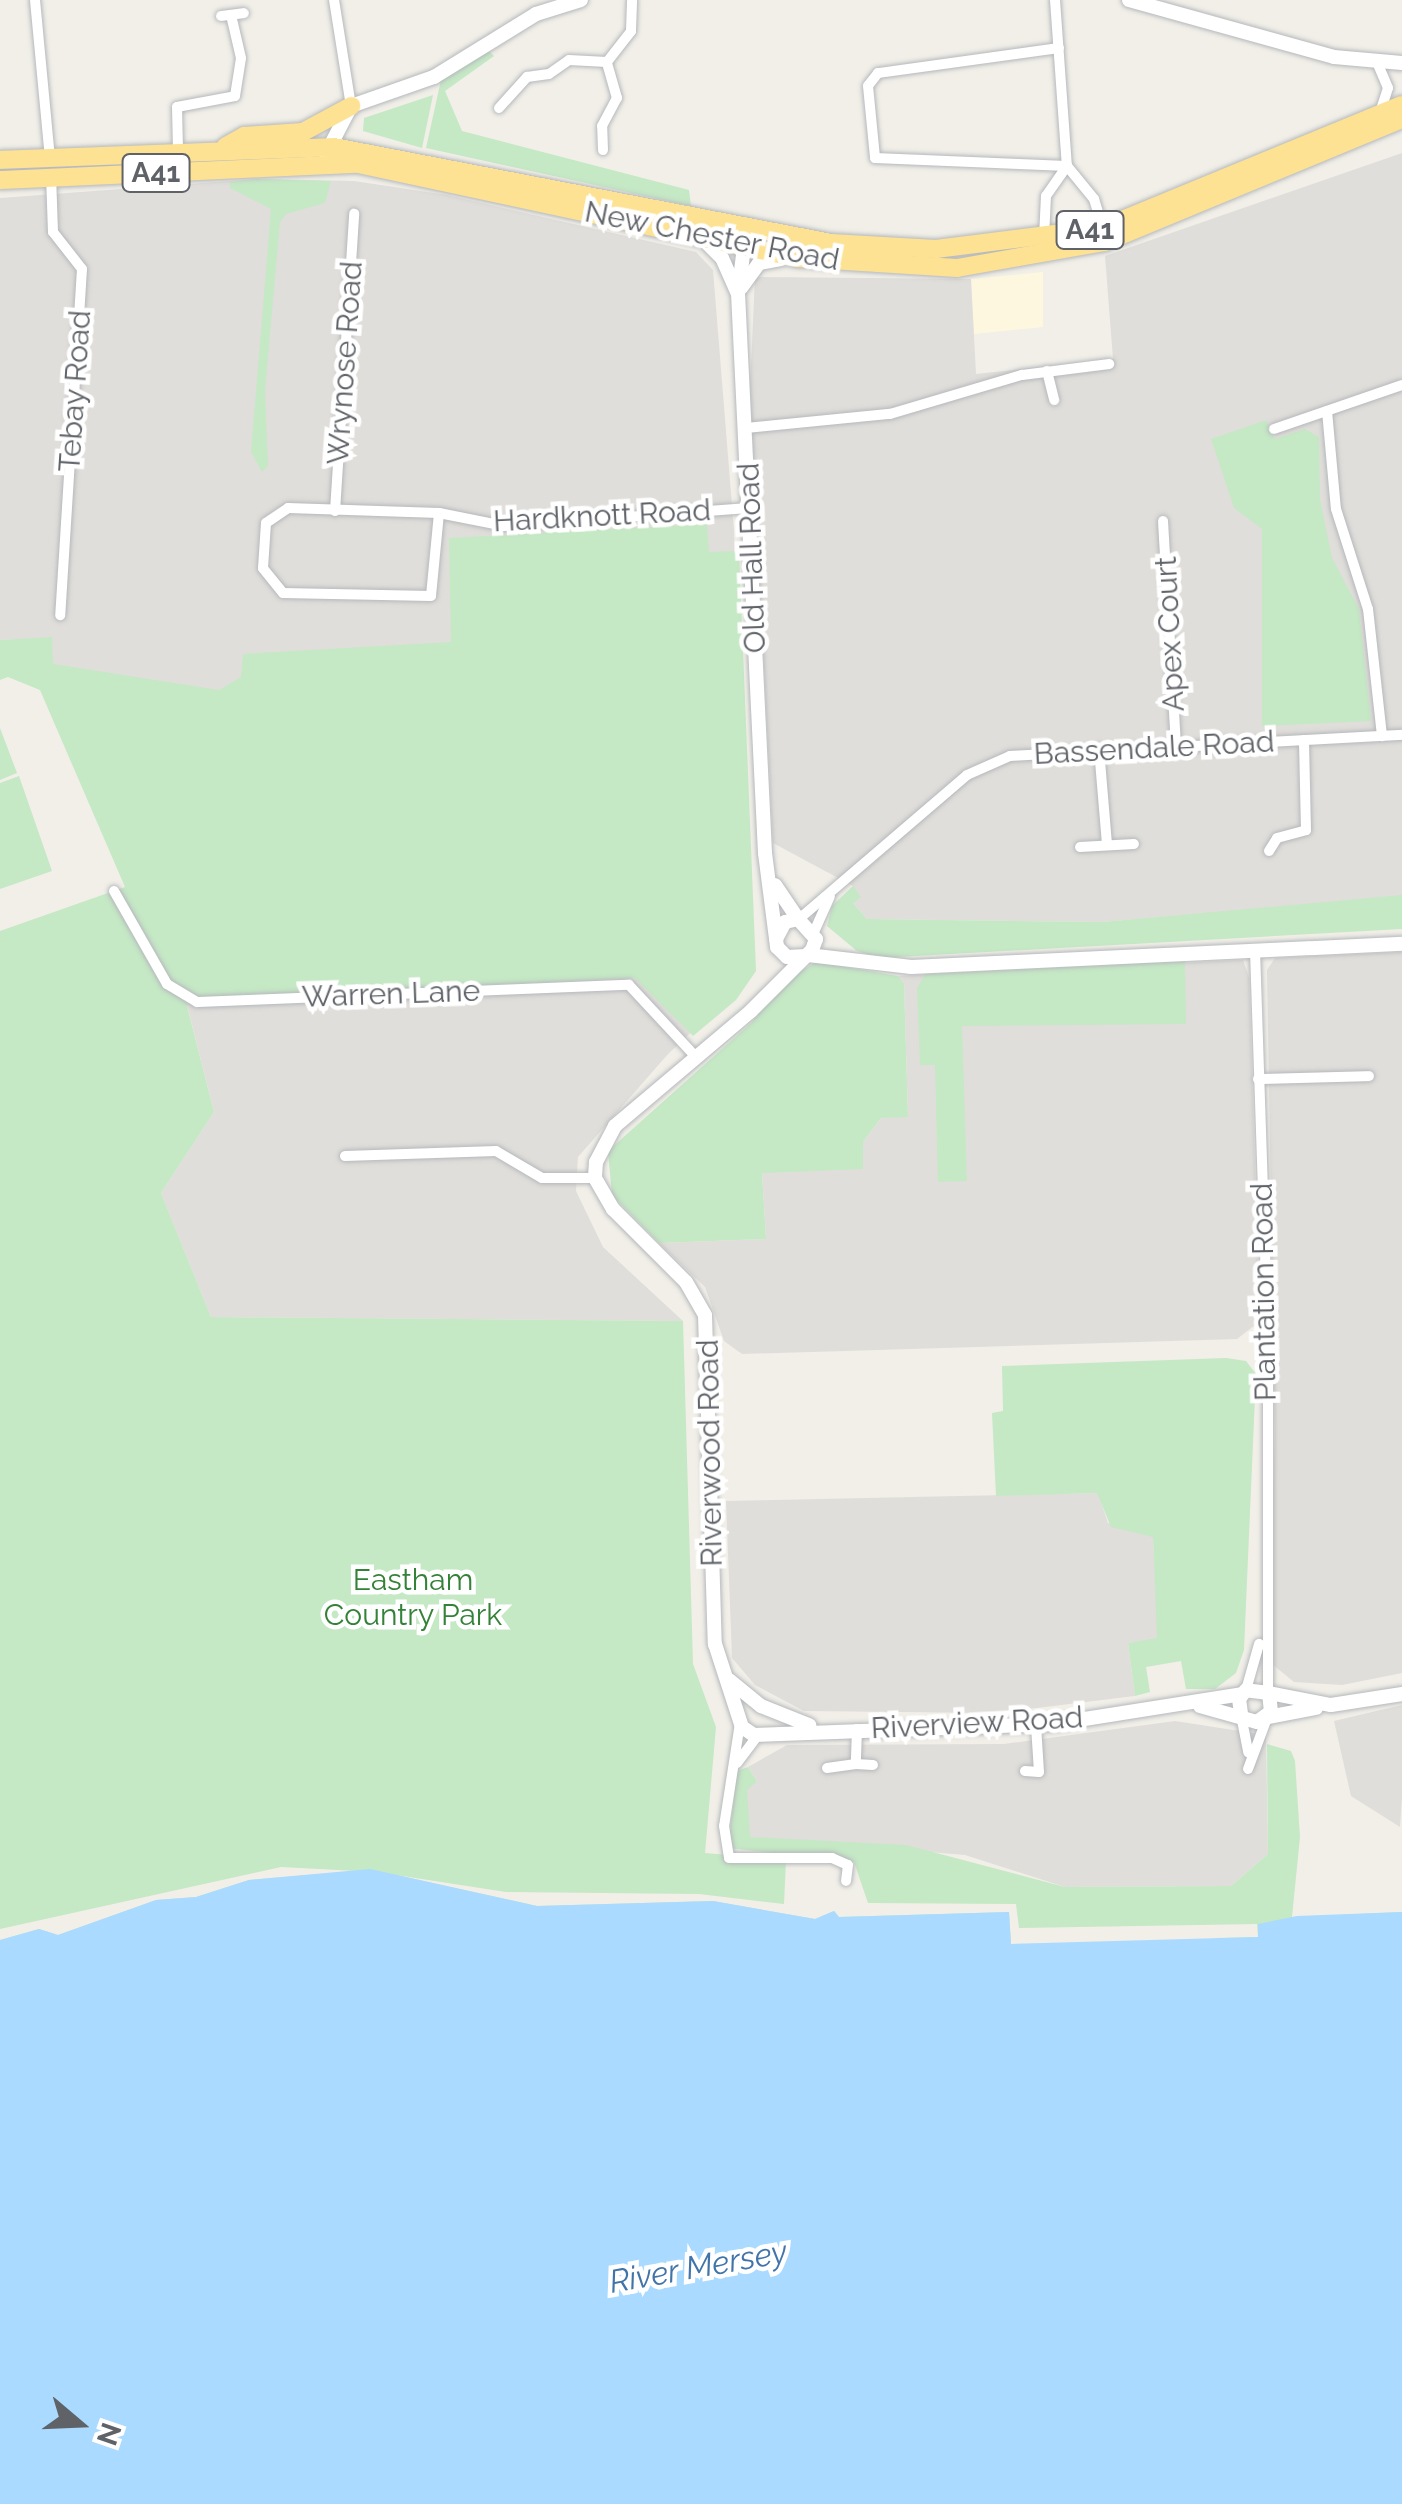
<!DOCTYPE html>
<style>
body{margin:0}
#map{position:relative;width:1402px;height:2504px;overflow:hidden;background:#f1efe8;font-family:Raleway,sans-serif}
div>[style]{position:absolute}
[style*='--x']{left:calc(var(--x)*1px);top:calc(var(--y)*1px);width:calc(var(--w)*1px);rotate:calc(var(--a)*1deg)}
.commercial>*{inset:0;background:#fef7e0}
.industrial>*{inset:0;background:#e0deda}
.green>*{inset:0;background:#c5e8c5}
.water>*{inset:0;background:#aadaff}
.roads{filter:drop-shadow(0 0 2px #b5b8bc) drop-shadow(0 0 2px #b5b8bc)}
.street>*{height:10px;margin:-5px;padding:0 5px;transform-origin:5px;border-radius:5px;background:#fff}
.secondary>*{height:14px;margin:-7px;padding:0 7px;transform-origin:7px;border-radius:7px;background:#fff}
.highway>*{height:18px;margin:-9px;padding:0 9px;transform-origin:9px;border-radius:9px;background:#fde293}
span{translate:-50% -50%;white-space:nowrap;text-align:center;line-height:1.15;-webkit-text-stroke:9px #fff;paint-order:stroke}
.shield-label span{padding:2px 8px;background:#fff;border:2px solid;border-radius:8px;-webkit-text-stroke-width:0}
.shield-label{font-size:28px;color:#5f6368;font-weight:700}
.street-label{font-size:30px;color:#5f6368}
.park-label{font-size:30px;color:#348238}
.water-label{font-size:32px;color:#4174aa;font-style:italic}
.north{position:absolute;left:30px;top:2374px;width:100px;height:100px;-webkit-text-stroke:8px #fff;paint-order:stroke;rotate:109deg;font-size:28px;font-weight:700;line-height:40px;text-align:center;color:#5f6368}
.north::after{content:'';display:block;margin:auto;width:35px;height:45px;background:#5f6368;clip-path:polygon(50% 0,100% 100%,50% 72%,0 100%)}
</style>
<div id="map">
<div class="commercial">
<div style="clip-path:polygon(1043px 272px,1043px 327px,974px 334px,971px 279px)"></div>
</div>
<div class="industrial">
<div style="clip-path:polygon(1402px 153px,1402px 897px,1102px 922px,867px 919px,853px 903px,853px 886px,773px 843px,750px 388px,755px 277px,971px 279px,976px 374px,1113px 359px,1105px 256px)"></div>
<div style="clip-path:polygon(257px 179px,354px 181px,447px 195px,696px 252px,713px 270px,734px 530px,748px 979px,668px 1054px,578px 1157px,576px 1191px,603px 1247px,683px 1321px,211px 1317px,161px 1193px,214px 1112px,187px 1005px,222px 956px,52px 664px,52px 638px,0 640px,0 198px)"></div>
<div style="clip-path:polygon(1402px 952px,1402px 1673px,1342px 1685px,1294px 1682px,1267px 1660px,1275px 1435px,1267px 970px,1275px 958px)"></div>
<div style="clip-path:polygon(1243px 960px,1249px 977px,1259px 1300px,1255px 1325px,1237px 1339px,742px 1354px,724px 1341px,705px 1287px,659px 1243px,766px 1239px,762px 1173px,863px 1142px,881px 1118px,908px 1116px,904px 983px,898px 976px)"></div>
<div style="clip-path:polygon(1098px 1493px,1108px 1523px,1153px 1536px,1158px 1639px,1128px 1643px,1135px 1696px,995px 1713px,804px 1711px,755px 1685px,732px 1658px,726px 1501px)"></div>
<div style="clip-path:polygon(1402px 1705px,1402px 1797px,1400px 1827px,1351px 1796px,1334px 1721px)"></div>
<div style="clip-path:polygon(1175px 1721px,1266px 1735px,1268px 1854px,1231px 1886px,1065px 1887px,965px 1855px,749px 1837px,746px 1830px,747px 1788px,757px 1781px,748px 1767px,787px 1745px,1004px 1744px)"></div>
</div>
<div class="green">
<div style="clip-path:polygon(489px 51px,494px 56px,445px 91px,462px 131px,689px 190px,691px 206px,426px 148px,441px 80px)"></div>
<div style="clip-path:polygon(433px 95px,422px 148px,363px 131px,364px 118px)"></div>
<div style="clip-path:polygon(258px 179px,331px 181px,325px 203px,286px 214px,280px 222px,265px 391px,268px 466px,262px 472px,251px 452px,271px 209px,230px 188px,230px 182px)"></div>
<div style="clip-path:polygon(1266px 420px,1275px 439px,1305px 429px,1319px 437px,1320px 499px,1332px 558px,1359px 609px,1371px 721px,1262px 726px,1262px 529px,1234px 508px,1211px 439px)"></div>
<div style="clip-path:polygon(707px 524px,709px 552px,739px 551px,756px 971px,736px 1000px,693px 1036px,635px 978px,192px 999px,187px 1006px,214px 1112px,161px 1193px,211px 1317px,683px 1321px,693px 1664px,716px 1727px,705px 1853px,786px 1860px,784px 1904px,699px 1894px,506px 1892px,396px 1875px,537px 1906px,713px 1901px,815px 1919px,834px 1911px,839px 1917px,1009px 1912px,1011px 1944px,0 1940px,39px 1929px,58px 1935px,156px 1900px,196px 1897px,249px 1880px,357px 1871px,281px 1867px,0 1929px,0 931px,125px 887px,40px 690px,8px 677px,0 680px,0 640px,52px 637px,53px 664px,219px 690px,241px 677px,243px 654px,451px 642px,449px 538px)"></div>
<div style="clip-path:polygon(0 728px,17px 773px,0 780px)"></div>
<div style="clip-path:polygon(19px 776px,52px 871px,0 889px,0 783px)"></div>
<div style="clip-path:polygon(853px 886px,861px 897px,853px 903px,867px 919px,1102px 922px,1402px 895px,1402px 929px,880px 958px,857px 951px,827px 926px,832px 906px)"></div>
<div style="clip-path:polygon(1185px 961px,1186px 1024px,962px 1026px,967px 1181px,938px 1182px,935px 1065px,920px 1065px,917px 988px,925px 974px)"></div>
<div style="clip-path:polygon(816px 962px,898px 976px,904px 983px,908px 1117px,881px 1118px,863px 1142px,863px 1169px,762px 1173px,766px 1239px,659px 1243px,612px 1195px,608px 1151px,751px 1023px,786px 980px)"></div>
<div style="clip-path:polygon(1226px 1358px,1246px 1361px,1256px 1374px,1244px 1650px,1236px 1673px,1215px 1689px,1186px 1689px,1181px 1661px,1146px 1667px,1150px 1692px,1135px 1696px,1128px 1643px,1157px 1638px,1153px 1537px,1111px 1527px,1097px 1493px,996px 1496px,992px 1413px,1003px 1411px,1002px 1366px)"></div>
<div style="clip-path:polygon(1267px 1744px,1291px 1751px,1295px 1761px,1300px 1837px,1292px 1917px,1402px 1912px,1402px 1993px,1216px 1938px,1258px 1937px,1257px 1924px,1019px 1928px,1016px 1904px,868px 1903px,854px 1862px,728px 1848px,737px 1771px,748px 1767px,757px 1781px,747px 1790px,750px 1837px,906px 1845px,1065px 1887px,1231px 1886px,1268px 1854px)"></div>
</div>
<div class="water">
<div style="clip-path:polygon(370px 1869px,537px 1906px,713px 1901px,815px 1919px,834px 1911px,839px 1917px,1009px 1912px,1011px 1944px,1258px 1937px,1258px 1924px,1297px 1916px,1402px 1912px,1402px 2504px,0 2504px,0 1940px,39px 1929px,58px 1935px,156px 1900px,196px 1897px,249px 1880px)"></div>
</div>
<div class="roads">
<div class="street">
<div style="--x:35;--y:0;--w:159;--a:84.6"></div>
<div style="--x:334;--y:0;--w:107;--a:80.9"></div>
<div style="--x:1055;--y:0;--w:166;--a:85.9"></div>
<div style="--x:1067;--y:166;--w:43;--a:50.7"></div>
<div style="--x:1094;--y:199;--w:30;--a:73"></div>
<div style="--x:221;--y:16;--w:23;--a:-7"></div>
<div style="--x:1059;--y:48;--w:183;--a:172.1"></div>
<div style="--x:878;--y:73;--w:16;--a:128"></div>
<div style="--x:868;--y:86;--w:72;--a:84.4"></div>
<div style="--x:875;--y:158;--w:192;--a:2.4"></div>
<div style="--x:1377;--y:62;--w:28;--a:67"></div>
<div style="--x:1388;--y:88;--w:26;--a:108"></div>
<div style="--x:499;--y:108;--w:42;--a:-47.9"></div>
<div style="--x:527;--y:77;--w:22;--a:-8"></div>
<div style="--x:549;--y:74;--w:24;--a:-35"></div>
<div style="--x:569;--y:60;--w:38;--a:3"></div>
<div style="--x:607;--y:62;--w:39;--a:-52"></div>
<div style="--x:631;--y:31;--w:31;--a:-88"></div>
<div style="--x:178;--y:150;--w:43;--a:-91.3"></div>
<div style="--x:177;--y:107;--w:59;--a:-10.7"></div>
<div style="--x:235;--y:96;--w:38;--a:-81"></div>
<div style="--x:241;--y:58;--w:44;--a:-103.1"></div>
<div style="--x:603;--y:150;--w:24;--a:-92"></div>
<div style="--x:602;--y:126;--w:32;--a:-62"></div>
<div style="--x:617;--y:98;--w:37;--a:-106"></div>
<div style="--x:51;--y:175;--w:57;--a:88"></div>
<div style="--x:53;--y:232;--w:47;--a:51.9"></div>
<div style="--x:82;--y:269;--w:347;--a:93.6"></div>
<div style="--x:1044;--y:238;--w:42;--a:-87.3"></div>
<div style="--x:1046;--y:196;--w:37;--a:-55"></div>
<div style="--x:1047;--y:371;--w:30;--a:76"></div>
<div style="--x:1327;--y:411;--w:98;--a:84.8"></div>
<div style="--x:1336;--y:509;--w:105;--a:72.3"></div>
<div style="--x:1368;--y:609;--w:128;--a:83.7"></div>
<div style="--x:746;--y:428;--w:145;--a:-5.6"></div>
<div style="--x:890;--y:414;--w:138;--a:-16.5"></div>
<div style="--x:1022;--y:375;--w:88;--a:-7.2"></div>
<div style="--x:1274;--y:429;--w:135;--a:-19"></div>
<div style="--x:335;--y:511;--w:298;--a:-86.3"></div>
<div style="--x:439;--y:513;--w:83;--a:95.5"></div>
<div style="--x:431;--y:596;--w:148;--a:-178.8"></div>
<div style="--x:283;--y:593;--w:32;--a:-129"></div>
<div style="--x:263;--y:568;--w:45;--a:-86.2"></div>
<div style="--x:266;--y:523;--w:27;--a:-34"></div>
<div style="--x:288;--y:508;--w:151;--a:1.9"></div>
<div style="--x:439;--y:513;--w:66;--a:11.3"></div>
<div style="--x:504;--y:526;--w:247;--a:-4.2"></div>
<div style="--x:1163;--y:521;--w:225;--a:86.7"></div>
<div style="--x:1099;--y:749;--w:96;--a:85.2"></div>
<div style="--x:1080;--y:847;--w:54;--a:-3.2"></div>
<div style="--x:1269;--y:851;--w:15;--a:-58"></div>
<div style="--x:1277;--y:838;--w:30;--a:-15"></div>
<div style="--x:1306;--y:830;--w:90;--a:-91.3"></div>
<div style="--x:114;--y:891;--w:107;--a:60.3"></div>
<div style="--x:167;--y:984;--w:35;--a:31"></div>
<div style="--x:197;--y:1002;--w:432;--a:-2.3"></div>
<div style="--x:629;--y:985;--w:98;--a:47.1"></div>
<div style="--x:799;--y:919;--w:221;--a:-40.6"></div>
<div style="--x:967;--y:775;--w:47;--a:-23.8"></div>
<div style="--x:1010;--y:756;--w:393;--a:-3.1"></div>
<div style="--x:814;--y:932;--w:39;--a:-66"></div>
<div style="--x:1255;--y:950;--w:397;--a:88.1"></div>
<div style="--x:1268;--y:1347;--w:345;--a:90"></div>
<div style="--x:1258;--y:1079;--w:111;--a:-1.5"></div>
<div style="--x:345;--y:1156;--w:151;--a:-1.9"></div>
<div style="--x:496;--y:1151;--w:53;--a:30.4"></div>
<div style="--x:542;--y:1178;--w:53;--a:0"></div>
<div style="--x:1246;--y:1690;--w:48;--a:-74.2"></div>
<div style="--x:1241;--y:1715;--w:38;--a:79"></div>
<div style="--x:740;--y:1723;--w:104;--a:98.8"></div>
<div style="--x:724;--y:1826;--w:32;--a:81"></div>
<div style="--x:729;--y:1858;--w:103;--a:0"></div>
<div style="--x:832;--y:1858;--w:17;--a:24"></div>
<div style="--x:848;--y:1865;--w:16;--a:97"></div>
<div style="--x:857;--y:1729;--w:35;--a:92"></div>
<div style="--x:856;--y:1764;--w:17;--a:3"></div>
<div style="--x:737;--y:1763;--w:36;--a:-53"></div>
<div style="--x:827;--y:1768;--w:29;--a:-8"></div>
<div style="--x:1248;--y:1769;--w:54;--a:-69.6"></div>
<div style="--x:1025;--y:1771;--w:14;--a:4"></div>
<div style="--x:1039;--y:1772;--w:47;--a:-93.7"></div>
</div>
<div class="secondary">
<div style="--x:1129;--y:0;--w:213;--a:15.5"></div>
<div style="--x:1334;--y:57;--w:68;--a:5"></div>
<div style="--x:326;--y:154;--w:54;--a:-62.5"></div>
<div style="--x:351;--y:106;--w:88;--a:-19.3"></div>
<div style="--x:434;--y:77;--w:120;--a:-31.7"></div>
<div style="--x:536;--y:14;--w:47;--a:-17.3"></div>
<div style="--x:704;--y:240;--w:25;--a:45"></div>
<div style="--x:722;--y:258;--w:37;--a:66"></div>
<div style="--x:745;--y:240;--w:53;--a:97.5"></div>
<div style="--x:738;--y:293;--w:561;--a:87.24"></div>
<div style="--x:765;--y:853;--w:95;--a:82.7"></div>
<div style="--x:777;--y:947;--w:14;--a:45"></div>
<div style="--x:787;--y:957;--w:19;--a:-3"></div>
<div style="--x:741;--y:288;--w:31;--a:-54"></div>
<div style="--x:759;--y:263;--w:22;--a:-10"></div>
<div style="--x:775;--y:885;--w:41;--a:55.9"></div>
<div style="--x:776;--y:939;--w:19;--a:-62"></div>
<div style="--x:785;--y:922;--w:13;--a:-13"></div>
<div style="--x:798;--y:919;--w:27;--a:48"></div>
<div style="--x:816;--y:939;--w:12;--a:110"></div>
<div style="--x:812;--y:950;--w:86;--a:135"></div>
<div style="--x:751;--y:1011;--w:178;--a:139.8"></div>
<div style="--x:615;--y:1126;--w:41;--a:117.8"></div>
<div style="--x:596;--y:1162;--w:16;--a:94"></div>
<div style="--x:595;--y:1178;--w:36;--a:60"></div>
<div style="--x:613;--y:1209;--w:103;--a:45"></div>
<div style="--x:686;--y:1282;--w:38;--a:60"></div>
<div style="--x:705;--y:1315;--w:329;--a:88.3"></div>
<div style="--x:715;--y:1644;--w:87;--a:72"></div>
<div style="--x:742;--y:1727;--w:14;--a:34"></div>
<div style="--x:754;--y:1735;--w:299;--a:-2.1"></div>
<div style="--x:1053;--y:1724;--w:191;--a:-9"></div>
<div style="--x:808;--y:955;--w:104;--a:6.6"></div>
<div style="--x:911;--y:967;--w:492;--a:-2.7"></div>
<div style="--x:729;--y:1680;--w:41;--a:39.1"></div>
<div style="--x:761;--y:1706;--w:52;--a:21.6"></div>
<div style="--x:1269;--y:1693;--w:63;--a:11"></div>
<div style="--x:1331;--y:1705;--w:72;--a:-8.8"></div>
<div style="--x:1200;--y:1706;--w:59;--a:15.7"></div>
<div style="--x:1257;--y:1722;--w:17;--a:-36"></div>
<div style="--x:1271;--y:1712;--w:19;--a:-96"></div>
<div style="--x:1269;--y:1693;--w:23;--a:-173"></div>
<div style="--x:1246;--y:1690;--w:11;--a:128"></div>
<div style="--x:1239;--y:1699;--w:15;--a:82"></div>
<div style="--x:1268;--y:1717;--w:49;--a:-10.6"></div>
</div>
<div class="highway">
<div style="--x:226;--y:146;--w:21;--a:-29"></div>
<div style="--x:244;--y:136;--w:59;--a:-3.9"></div>
<div style="--x:303;--y:132;--w:55;--a:-28.4"></div>
<div style="--x:0;--y:160;--w:334;--a:-2.2"></div>
<div style="--x:334;--y:147;--w:506;--a:10.93"></div>
<div style="--x:831;--y:243;--w:105;--a:3.3"></div>
<div style="--x:936;--y:249;--w:168;--a:-7.2"></div>
<div style="--x:1103;--y:228;--w:323;--a:-22.4"></div>
<div style="--x:0;--y:180;--w:359;--a:-2.6"></div>
<div style="--x:359;--y:164;--w:450;--a:12.1"></div>
<div style="--x:799;--y:258;--w:158;--a:3.6"></div>
<div style="--x:957;--y:268;--w:150;--a:-10"></div>
<div style="--x:1105;--y:242;--w:321;--a:-22.5"></div>
</div>
</div>
<div class="shield-label">
<span style="left:156px;top:173px">A41</span>
<span style="left:1090px;top:230px">A41</span>
</div>
<div class="street-label">
<span style="left:712px;top:236px;rotate:11deg">New Chester Road</span>
<span style="left:345px;top:363px;rotate:-86deg">Wrynose Road</span>
<span style="left:75px;top:391px;rotate:-86deg">Tebay Road</span>
<span style="left:602px;top:516px;rotate:-3deg">Hardknott Road</span>
<span style="left:752px;top:558px;rotate:-92deg">Old Hall Road</span>
<span style="left:1170px;top:634px;rotate:-93deg">Apex Court</span>
<span style="left:1154px;top:748px;rotate:-3deg">Bassendale Road</span>
<span style="left:391px;top:994px;rotate:-2deg">Warren Lane</span>
<span style="left:1264px;top:1292px;rotate:-91deg">Plantation Road</span>
<span style="left:710px;top:1453px;rotate:-91deg">Riverwood Road</span>
<span style="left:977px;top:1723px;rotate:-3deg">Riverview Road</span>
</div>
<div class="park-label">
<span style="left:413px;top:1597px">Eastham<br>Country Park</span>
</div>
<div class="water-label">
<span style="left:698px;top:2267px;rotate:-10deg">River Mersey</span>
</div>
<div class="north">N</div>
</div>
